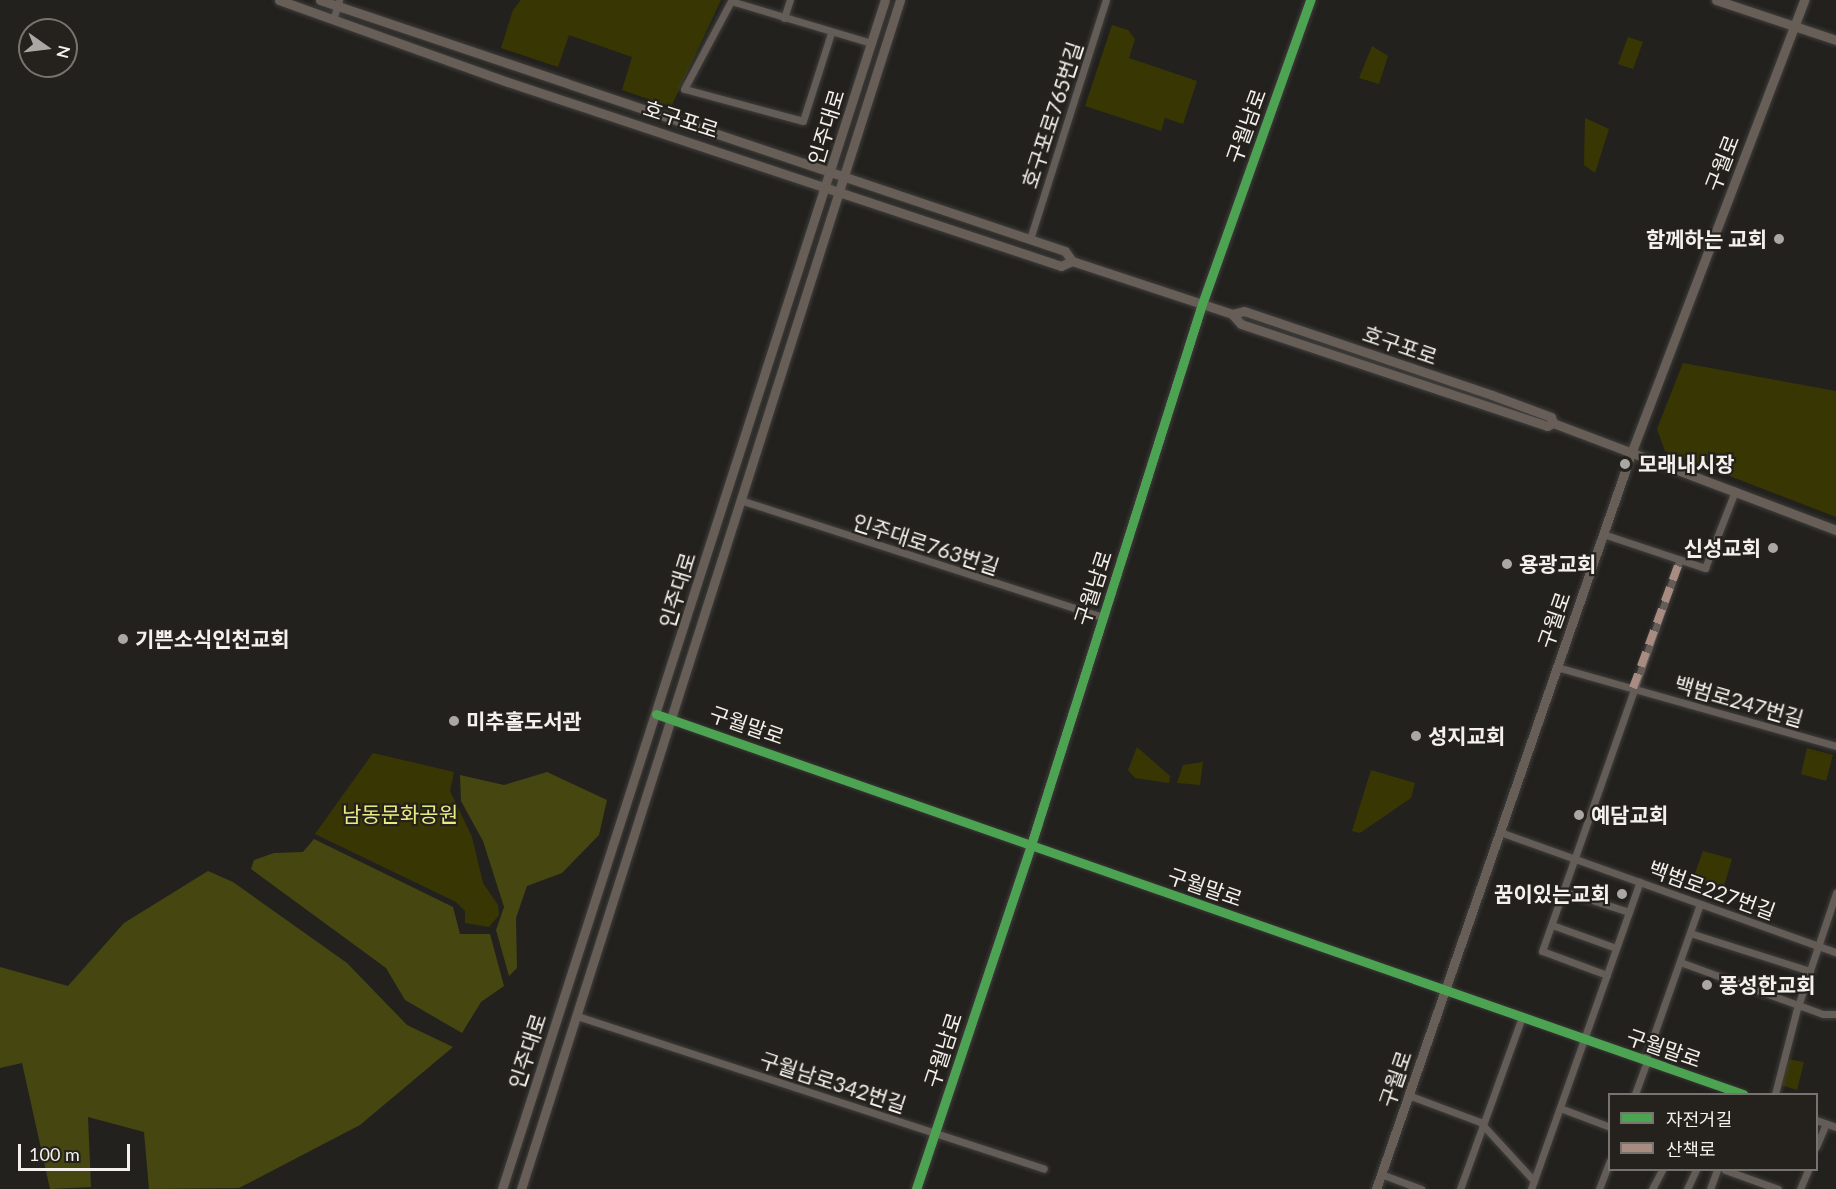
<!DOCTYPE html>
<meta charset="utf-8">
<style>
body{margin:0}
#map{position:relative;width:1836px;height:1189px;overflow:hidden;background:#23211e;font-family:Lato,"Noto Sans KR",sans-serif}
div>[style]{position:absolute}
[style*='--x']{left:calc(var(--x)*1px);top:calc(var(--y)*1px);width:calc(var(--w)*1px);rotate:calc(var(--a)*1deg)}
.green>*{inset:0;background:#383704}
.forest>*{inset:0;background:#464610}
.roads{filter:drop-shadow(0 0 2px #3f3e3c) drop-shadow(0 0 2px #3f3e3c)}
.street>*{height:7px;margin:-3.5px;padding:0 3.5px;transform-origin:3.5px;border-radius:3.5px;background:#645c56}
.secondary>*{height:9px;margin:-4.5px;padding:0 4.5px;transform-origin:4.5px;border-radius:4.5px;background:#685e58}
.quiet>*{height:8px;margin-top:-4px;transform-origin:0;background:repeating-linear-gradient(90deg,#a88b81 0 15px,transparent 0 23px)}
.cycleway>*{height:9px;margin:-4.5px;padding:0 4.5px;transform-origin:4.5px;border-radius:4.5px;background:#4ca352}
.dots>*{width:16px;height:16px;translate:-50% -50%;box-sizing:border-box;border:3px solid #25211c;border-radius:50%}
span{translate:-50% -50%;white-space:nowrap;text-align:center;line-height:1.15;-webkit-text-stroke:4.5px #25211c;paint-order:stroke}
.street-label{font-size:21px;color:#f3f0ed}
.poi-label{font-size:21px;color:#f3f0ed;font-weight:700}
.right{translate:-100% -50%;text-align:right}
.left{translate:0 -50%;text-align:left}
.park-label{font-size:21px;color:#e8eb80}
.legend{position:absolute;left:1608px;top:1093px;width:210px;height:78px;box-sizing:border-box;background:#25211c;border:2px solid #777470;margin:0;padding:8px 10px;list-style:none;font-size:18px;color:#f3f0ed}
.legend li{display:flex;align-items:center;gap:12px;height:30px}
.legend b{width:30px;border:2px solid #777470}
.north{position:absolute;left:18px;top:18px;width:60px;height:60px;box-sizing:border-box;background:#25211c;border:2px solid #777470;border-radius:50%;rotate:104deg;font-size:16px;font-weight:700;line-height:24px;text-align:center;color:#f3f0ed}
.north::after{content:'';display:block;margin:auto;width:21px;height:27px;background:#aaa8a5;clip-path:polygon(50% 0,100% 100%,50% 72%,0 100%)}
.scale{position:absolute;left:18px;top:1144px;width:112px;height:27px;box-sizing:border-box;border:3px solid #f3f0ed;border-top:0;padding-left:8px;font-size:18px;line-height:21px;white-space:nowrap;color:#f3f0ed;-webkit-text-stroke:4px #25211c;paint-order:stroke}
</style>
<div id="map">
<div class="green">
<div style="clip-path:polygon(521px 0,721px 0,671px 107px,622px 90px,632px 57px,569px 35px,558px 67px,501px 48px,513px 10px)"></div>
<div style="clip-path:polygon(1112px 25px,1128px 30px,1135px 39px,1129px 58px,1197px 81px,1183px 124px,1165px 118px,1161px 131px,1085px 106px)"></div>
<div style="clip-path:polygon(1628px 37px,1643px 42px,1633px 69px,1618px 64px)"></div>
<div style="clip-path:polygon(1372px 46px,1388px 56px,1379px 84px,1359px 78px)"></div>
<div style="clip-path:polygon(1585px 118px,1609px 129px,1595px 173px,1584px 165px)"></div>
<div style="clip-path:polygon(1683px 363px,1836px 391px,1836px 517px,1665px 451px,1657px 429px)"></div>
<div style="clip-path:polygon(1137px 747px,1170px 776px,1169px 783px,1135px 778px,1128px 770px)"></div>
<div style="clip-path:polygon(1807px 748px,1833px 755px,1826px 781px,1801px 774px)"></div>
<div style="clip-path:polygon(373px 753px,454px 772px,450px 791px,472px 837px,483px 883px,498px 905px,499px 915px,489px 927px,465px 923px,465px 911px,456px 902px,315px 834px)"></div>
<div style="clip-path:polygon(1203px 762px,1200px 785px,1177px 783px,1183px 765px)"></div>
<div style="clip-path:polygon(1371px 770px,1415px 783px,1411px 798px,1360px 833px,1352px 831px)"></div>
<div style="clip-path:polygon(1703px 851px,1732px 859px,1724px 886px,1693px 879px)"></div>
<div style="clip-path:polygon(1787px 1059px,1804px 1062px,1797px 1090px,1781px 1085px)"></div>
</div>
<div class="forest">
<div style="clip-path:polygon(547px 772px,607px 800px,599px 835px,562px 873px,527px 886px,516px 918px,517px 968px,509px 976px,496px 930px,504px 907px,483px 841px,461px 801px,460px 775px,504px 785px)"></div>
<div style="clip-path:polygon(314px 839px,453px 907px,460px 934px,490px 934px,504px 986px,481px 1002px,462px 1033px,405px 1000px,386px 968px,251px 869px,254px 860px,274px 853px,303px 852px)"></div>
<div style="clip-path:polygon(208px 871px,233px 882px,347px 963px,407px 1025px,453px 1047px,360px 1125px,239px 1188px,149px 1189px,144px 1132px,88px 1117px,91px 1187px,50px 1189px,22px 1063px,0 1068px,0 967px,68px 986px,124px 923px)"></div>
</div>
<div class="roads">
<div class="street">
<div style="--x:784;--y:18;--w:19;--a:-72"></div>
<div style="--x:333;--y:20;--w:21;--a:-73"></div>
<div style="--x:831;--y:33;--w:92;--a:107.7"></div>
<div style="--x:803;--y:121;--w:123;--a:-164.9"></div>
<div style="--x:684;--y:89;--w:100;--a:-61.9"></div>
<div style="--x:731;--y:1;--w:146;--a:16.7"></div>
<div style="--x:1030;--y:239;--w:251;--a:-72.4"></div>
<div style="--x:740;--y:500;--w:381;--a:17.9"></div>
<div style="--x:1603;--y:534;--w:108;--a:18.4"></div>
<div style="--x:1705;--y:568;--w:83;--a:-68.7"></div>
<div style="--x:1557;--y:667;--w:290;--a:15.8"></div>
<div style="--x:656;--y:714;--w:1152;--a:19.27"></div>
<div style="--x:1500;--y:832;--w:357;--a:19.7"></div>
<div style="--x:1564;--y:891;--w:68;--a:17.9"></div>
<div style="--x:1552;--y:925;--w:68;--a:19.8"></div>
<div style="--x:1690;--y:933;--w:126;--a:17.6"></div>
<div style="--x:1680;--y:962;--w:152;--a:20"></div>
<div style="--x:1823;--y:1014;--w:13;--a:0"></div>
<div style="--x:1607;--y:975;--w:69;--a:-159.7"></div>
<div style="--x:1542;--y:951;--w:415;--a:-70.6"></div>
<div style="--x:577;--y:1016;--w:491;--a:18.1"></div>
<div style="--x:1645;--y:1060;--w:165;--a:-70.6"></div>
<div style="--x:1635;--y:1094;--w:35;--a:-70"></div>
<div style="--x:1775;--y:1094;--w:85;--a:-75.6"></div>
<div style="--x:1796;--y:1012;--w:126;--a:-71.4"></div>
<div style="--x:1408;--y:1095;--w:77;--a:20.6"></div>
<div style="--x:1480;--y:1122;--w:80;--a:47.5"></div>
<div style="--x:1560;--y:1108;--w:53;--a:20.8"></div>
<div style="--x:1816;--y:1120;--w:21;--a:19"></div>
<div style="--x:1816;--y:1147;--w:25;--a:-67"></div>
<div style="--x:1725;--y:1170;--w:56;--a:19.7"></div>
<div style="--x:1381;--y:1174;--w:43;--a:20.6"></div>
<div style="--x:1460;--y:1189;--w:183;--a:-70.2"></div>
<div style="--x:1531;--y:1189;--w:326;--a:-70.5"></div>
<div style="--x:1599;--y:1189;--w:30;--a:-69"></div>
<div style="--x:1652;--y:1189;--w:21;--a:-62"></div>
<div style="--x:1687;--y:1189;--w:21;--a:-65"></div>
<div style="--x:1710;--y:1189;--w:20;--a:-70"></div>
<div style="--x:1800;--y:1189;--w:21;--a:-67"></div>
</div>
<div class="secondary">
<div style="--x:279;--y:0;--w:243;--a:19.7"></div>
<div style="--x:508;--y:82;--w:583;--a:18.4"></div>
<div style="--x:1061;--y:266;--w:12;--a:-24"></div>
<div style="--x:320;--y:0;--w:786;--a:18.62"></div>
<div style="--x:1065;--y:251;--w:12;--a:55"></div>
<div style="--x:1072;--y:261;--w:169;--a:18.3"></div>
<div style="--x:1232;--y:314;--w:13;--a:48"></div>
<div style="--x:1241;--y:324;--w:323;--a:18.4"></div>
<div style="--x:1547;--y:426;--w:7;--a:-27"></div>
<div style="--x:1553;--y:423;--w:303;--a:20.7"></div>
<div style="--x:1716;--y:0;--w:126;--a:18.4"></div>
<div style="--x:1232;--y:314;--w:12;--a:-14"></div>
<div style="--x:1244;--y:311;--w:262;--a:18.7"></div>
<div style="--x:1492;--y:395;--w:63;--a:20.4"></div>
<div style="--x:1551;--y:417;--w:6;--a:72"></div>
<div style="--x:502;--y:1189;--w:1249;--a:-72.15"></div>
<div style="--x:521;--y:1189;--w:1248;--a:-72.32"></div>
<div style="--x:916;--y:1189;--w:363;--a:-71.5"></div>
<div style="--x:1031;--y:845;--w:567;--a:-72.46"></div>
<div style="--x:1202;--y:304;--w:323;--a:-70.4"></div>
<div style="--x:1376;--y:1189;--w:781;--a:-70.87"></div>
<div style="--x:1632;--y:451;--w:483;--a:-69.1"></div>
</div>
</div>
<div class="quiet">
<div style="--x:1633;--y:688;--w:136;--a:-69.8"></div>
</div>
<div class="cycleway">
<div style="--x:656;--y:714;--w:1152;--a:19.27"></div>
<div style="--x:916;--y:1189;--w:363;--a:-71.5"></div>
<div style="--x:1031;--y:845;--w:567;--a:-72.46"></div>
<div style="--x:1202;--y:304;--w:323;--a:-70.4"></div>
</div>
<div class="dots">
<div style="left:1779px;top:239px;background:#aaa8a5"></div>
<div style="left:1625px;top:464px;background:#aaa8a5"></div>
<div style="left:1773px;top:548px;background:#aaa8a5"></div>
<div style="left:1507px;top:564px;background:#aaa8a5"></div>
<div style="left:123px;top:639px;background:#aaa8a5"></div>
<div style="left:454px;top:721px;background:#aaa8a5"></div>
<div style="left:1416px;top:736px;background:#aaa8a5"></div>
<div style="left:1579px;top:815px;background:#aaa8a5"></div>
<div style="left:1622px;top:894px;background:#aaa8a5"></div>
<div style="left:1707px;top:985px;background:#aaa8a5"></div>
</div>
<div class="street-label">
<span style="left:1052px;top:115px;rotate:-72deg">호구포로765번길</span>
<span style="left:681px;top:119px;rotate:18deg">호구포로</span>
<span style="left:1246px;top:126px;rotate:-70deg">구월남로</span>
<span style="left:826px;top:127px;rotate:-73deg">인주대로</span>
<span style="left:1722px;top:163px;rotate:-69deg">구월로</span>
<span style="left:1400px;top:345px;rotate:19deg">호구포로</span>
<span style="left:926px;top:544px;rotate:18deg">인주대로763번길</span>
<span style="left:1093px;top:588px;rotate:-72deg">구월남로</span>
<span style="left:677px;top:590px;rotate:-73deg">인주대로</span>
<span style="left:1554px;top:620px;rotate:-71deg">구월로</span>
<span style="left:1739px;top:701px;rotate:16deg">백범로247번길</span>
<span style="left:747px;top:725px;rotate:19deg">구월말로</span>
<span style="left:1205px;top:887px;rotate:19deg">구월말로</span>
<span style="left:1712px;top:890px;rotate:20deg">백범로227번길</span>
<span style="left:1664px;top:1048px;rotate:19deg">구월말로</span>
<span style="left:943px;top:1050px;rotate:-72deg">구월남로</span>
<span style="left:527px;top:1051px;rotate:-72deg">인주대로</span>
<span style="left:1395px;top:1079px;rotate:-71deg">구월로</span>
<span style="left:833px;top:1082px;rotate:18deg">구월남로342번길</span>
</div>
<div class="poi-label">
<span class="right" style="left:1767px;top:239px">함께하는 교회</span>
<span class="left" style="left:1638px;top:464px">모래내시장</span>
<span class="right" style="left:1761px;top:548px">신성교회</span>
<span class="left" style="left:1519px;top:564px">용광교회</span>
<span class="left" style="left:135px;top:639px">기쁜소식인천교회</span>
<span class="left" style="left:466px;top:721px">미추홀도서관</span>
<span class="left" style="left:1428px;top:736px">성지교회</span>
<span class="left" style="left:1591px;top:815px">예담교회</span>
<span class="right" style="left:1610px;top:894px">꿈이있는교회</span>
<span class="left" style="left:1719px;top:985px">풍성한교회</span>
</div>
<div class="park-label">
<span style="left:400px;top:814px">남동문화공원</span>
</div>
<ul class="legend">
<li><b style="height:8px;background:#4ca352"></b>자전거길</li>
<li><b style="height:8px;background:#a88b81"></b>산책로</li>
</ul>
<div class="north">N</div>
<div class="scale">100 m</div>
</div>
